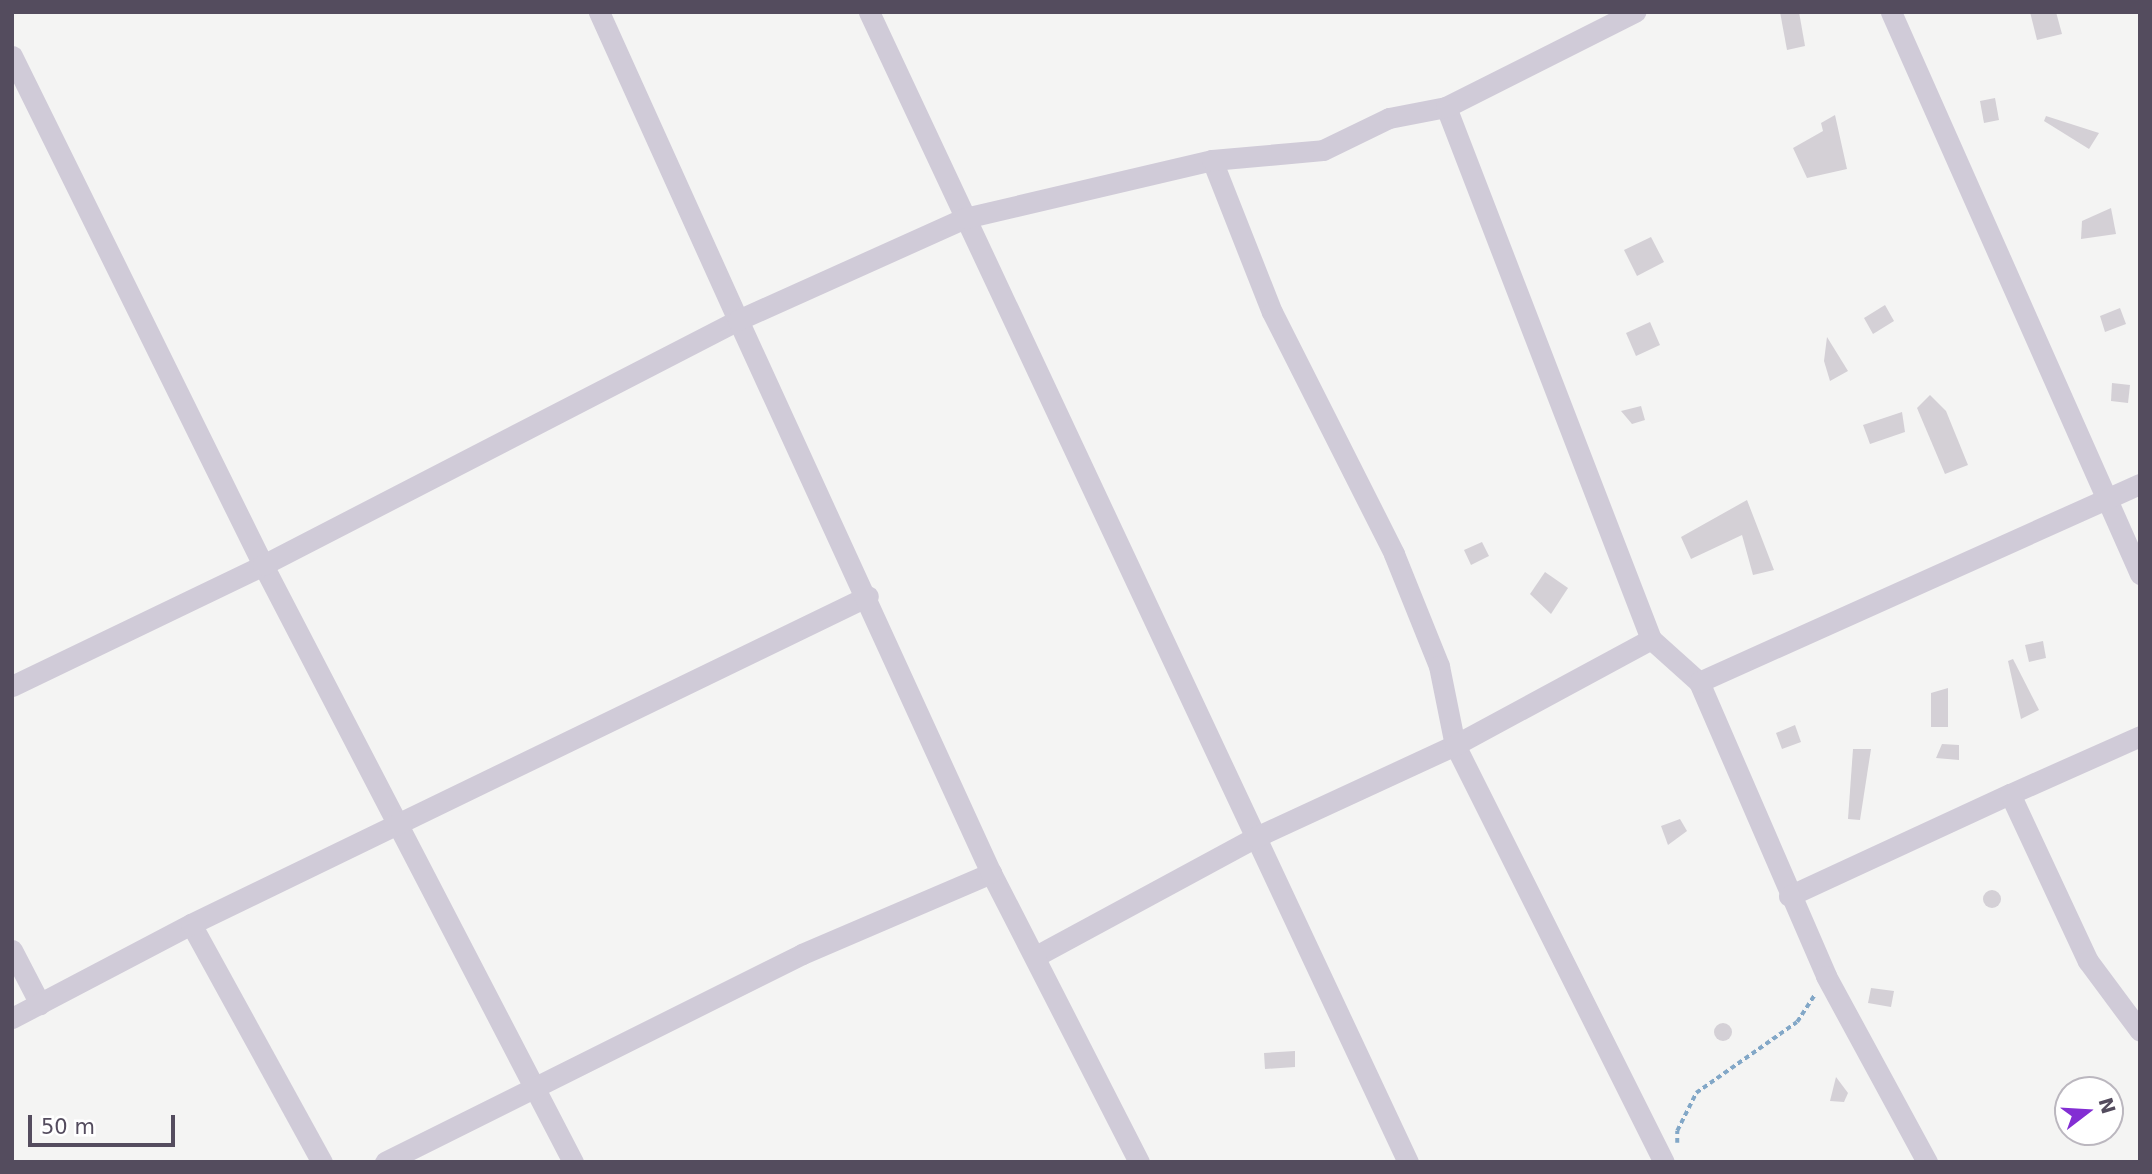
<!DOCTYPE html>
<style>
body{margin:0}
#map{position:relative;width:2152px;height:1174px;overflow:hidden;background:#f4f4f3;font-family:"DejaVu Sans",sans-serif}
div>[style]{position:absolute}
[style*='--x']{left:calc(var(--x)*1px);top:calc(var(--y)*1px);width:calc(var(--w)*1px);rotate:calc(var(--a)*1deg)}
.building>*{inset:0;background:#d4d0d6}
.round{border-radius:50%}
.path>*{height:3.5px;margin-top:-1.75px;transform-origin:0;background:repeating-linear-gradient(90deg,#82a7c7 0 5px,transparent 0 8.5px)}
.minor>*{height:21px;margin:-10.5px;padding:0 10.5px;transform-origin:10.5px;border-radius:10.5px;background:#d0cbd8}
span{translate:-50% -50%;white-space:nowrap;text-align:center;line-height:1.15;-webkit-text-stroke:5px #fff;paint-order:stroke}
.frame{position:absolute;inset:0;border:14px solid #544c5e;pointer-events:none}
.north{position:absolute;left:2054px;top:1076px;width:70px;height:70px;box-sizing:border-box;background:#fff;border:2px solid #bbb7bf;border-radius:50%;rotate:73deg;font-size:19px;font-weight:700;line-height:28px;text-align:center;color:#544c5e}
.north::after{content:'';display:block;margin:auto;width:24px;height:32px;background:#832ed3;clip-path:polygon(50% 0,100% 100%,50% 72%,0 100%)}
.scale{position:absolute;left:28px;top:1115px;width:147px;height:32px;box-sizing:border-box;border:4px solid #544c5e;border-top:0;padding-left:9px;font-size:21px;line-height:24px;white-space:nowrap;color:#544c5e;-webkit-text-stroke:5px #fff;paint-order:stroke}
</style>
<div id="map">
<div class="building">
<div style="clip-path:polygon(1780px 12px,1799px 12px,1805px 46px,1787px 50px)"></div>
<div style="clip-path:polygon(2030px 12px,2056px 12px,2062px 34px,2037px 40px)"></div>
<div style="clip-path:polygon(1995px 98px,1999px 120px,1984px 123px,1980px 101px)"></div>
<div style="clip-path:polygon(1835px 115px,1847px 169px,1807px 178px,1793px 148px,1823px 131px,1821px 123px)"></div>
<div style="clip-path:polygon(2046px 116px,2099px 133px,2089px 149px,2044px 121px)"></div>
<div style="clip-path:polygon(2111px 208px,2116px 234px,2081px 239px,2082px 221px)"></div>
<div style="clip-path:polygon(1651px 237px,1664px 262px,1637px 276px,1624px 250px)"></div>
<div style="clip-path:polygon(1885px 305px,1894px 321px,1873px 334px,1864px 318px)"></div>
<div style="clip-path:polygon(2120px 308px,2126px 324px,2105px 332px,2100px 316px)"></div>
<div style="clip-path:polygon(1650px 322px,1660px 345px,1636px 356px,1626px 333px)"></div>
<div style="clip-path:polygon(1827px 337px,1848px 371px,1830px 381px,1824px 361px)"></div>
<div style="clip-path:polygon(2112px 383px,2130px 385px,2128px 403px,2111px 401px)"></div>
<div style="clip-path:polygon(1930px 395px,1946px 411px,1968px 465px,1945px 474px,1917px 408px)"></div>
<div style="clip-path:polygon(1641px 406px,1645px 420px,1632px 424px,1621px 411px)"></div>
<div style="clip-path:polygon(1902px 412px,1905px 432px,1870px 444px,1863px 425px)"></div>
<div style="clip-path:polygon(1747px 500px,1774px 570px,1753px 575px,1742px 535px,1691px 559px,1681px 537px)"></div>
<div style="clip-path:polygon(1482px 542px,1489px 556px,1471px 565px,1464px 550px)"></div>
<div style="clip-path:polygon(1545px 572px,1568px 588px,1551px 614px,1530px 594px)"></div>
<div style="clip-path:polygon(2043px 641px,2046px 658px,2029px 662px,2025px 645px)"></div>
<div style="clip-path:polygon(2013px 659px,2039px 710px,2021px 719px,2008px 661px)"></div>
<div style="clip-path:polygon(1948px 688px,1948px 727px,1931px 727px,1931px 693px)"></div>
<div style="clip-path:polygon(1795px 725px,1801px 742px,1782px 749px,1776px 733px)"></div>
<div style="clip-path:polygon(1942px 744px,1959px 745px,1959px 760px,1936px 758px)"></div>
<div style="clip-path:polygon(1853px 749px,1871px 749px,1860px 820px,1848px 819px)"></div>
<div style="clip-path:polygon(1680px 819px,1687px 831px,1668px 845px,1661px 826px)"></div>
<div class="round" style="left:1983px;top:890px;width:18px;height:18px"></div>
<div style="clip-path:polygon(1871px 988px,1894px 991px,1891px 1007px,1868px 1003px)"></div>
<div class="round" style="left:1714px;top:1023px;width:18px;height:18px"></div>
<div style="clip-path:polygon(1295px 1051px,1295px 1067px,1265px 1069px,1264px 1053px)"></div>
<div style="clip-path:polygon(1836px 1077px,1848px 1093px,1844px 1102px,1830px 1101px)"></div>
</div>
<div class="path">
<div style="--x:1677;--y:1143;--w:12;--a:-90"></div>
<div style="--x:1677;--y:1131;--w:42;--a:-63.4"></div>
<div style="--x:1696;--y:1093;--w:123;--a:-35.1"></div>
<div style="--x:1797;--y:1022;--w:31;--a:-57"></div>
</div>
<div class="minor">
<div style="--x:869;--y:12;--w:1270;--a:64.89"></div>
<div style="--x:1891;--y:12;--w:615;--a:66.1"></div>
<div style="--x:12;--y:56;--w:568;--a:63.75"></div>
<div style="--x:263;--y:565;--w:673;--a:62.56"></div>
<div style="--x:1446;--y:107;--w:570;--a:68.93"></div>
<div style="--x:1651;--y:639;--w:64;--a:41.9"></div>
<div style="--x:1699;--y:682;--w:320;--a:66.6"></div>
<div style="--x:1826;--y:976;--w:212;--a:61.5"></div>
<div style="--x:1212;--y:160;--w:163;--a:68.5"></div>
<div style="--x:1272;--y:312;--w:271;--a:63.2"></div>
<div style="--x:1394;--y:554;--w:121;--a:68.1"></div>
<div style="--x:1439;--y:666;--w:81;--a:78.6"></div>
<div style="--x:1455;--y:745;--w:466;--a:63.4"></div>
<div style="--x:1699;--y:682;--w:483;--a:-24.2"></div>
<div style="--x:12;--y:686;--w:279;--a:-25.7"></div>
<div style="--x:263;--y:565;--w:534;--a:-27.28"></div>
<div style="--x:738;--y:320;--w:338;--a:-114.3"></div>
<div style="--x:2010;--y:794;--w:142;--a:-24"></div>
<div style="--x:1789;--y:896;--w:243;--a:-24.8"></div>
<div style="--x:2010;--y:794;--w:184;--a:65"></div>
<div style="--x:2088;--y:961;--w:87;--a:53.4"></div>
<div style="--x:191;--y:924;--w:272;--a:61.2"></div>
<div style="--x:12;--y:950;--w:61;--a:62.6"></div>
<div style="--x:1036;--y:956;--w:250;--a:-28.4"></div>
<div style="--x:1256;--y:837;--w:219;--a:-24.8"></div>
<div style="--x:1455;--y:745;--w:223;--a:-28.4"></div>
<div style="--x:12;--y:1018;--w:202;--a:-27.7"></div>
<div style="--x:191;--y:924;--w:752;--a:-25.85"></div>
<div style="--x:385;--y:1162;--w:466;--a:-26.5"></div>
<div style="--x:802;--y:954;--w:206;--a:-23.2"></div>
<div style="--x:1139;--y:1162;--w:325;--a:-117.1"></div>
<div style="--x:991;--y:873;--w:608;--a:-114.58"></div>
<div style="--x:738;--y:320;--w:249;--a:-24.2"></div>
<div style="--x:965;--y:218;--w:254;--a:-13.2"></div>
<div style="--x:1212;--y:160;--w:111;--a:-5.1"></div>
<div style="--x:1323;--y:150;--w:73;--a:-25.9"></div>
<div style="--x:1389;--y:118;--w:58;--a:-10.9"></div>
<div style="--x:1446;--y:107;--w:212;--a:-26.7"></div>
</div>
<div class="frame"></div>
<div class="north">N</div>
<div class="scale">50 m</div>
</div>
